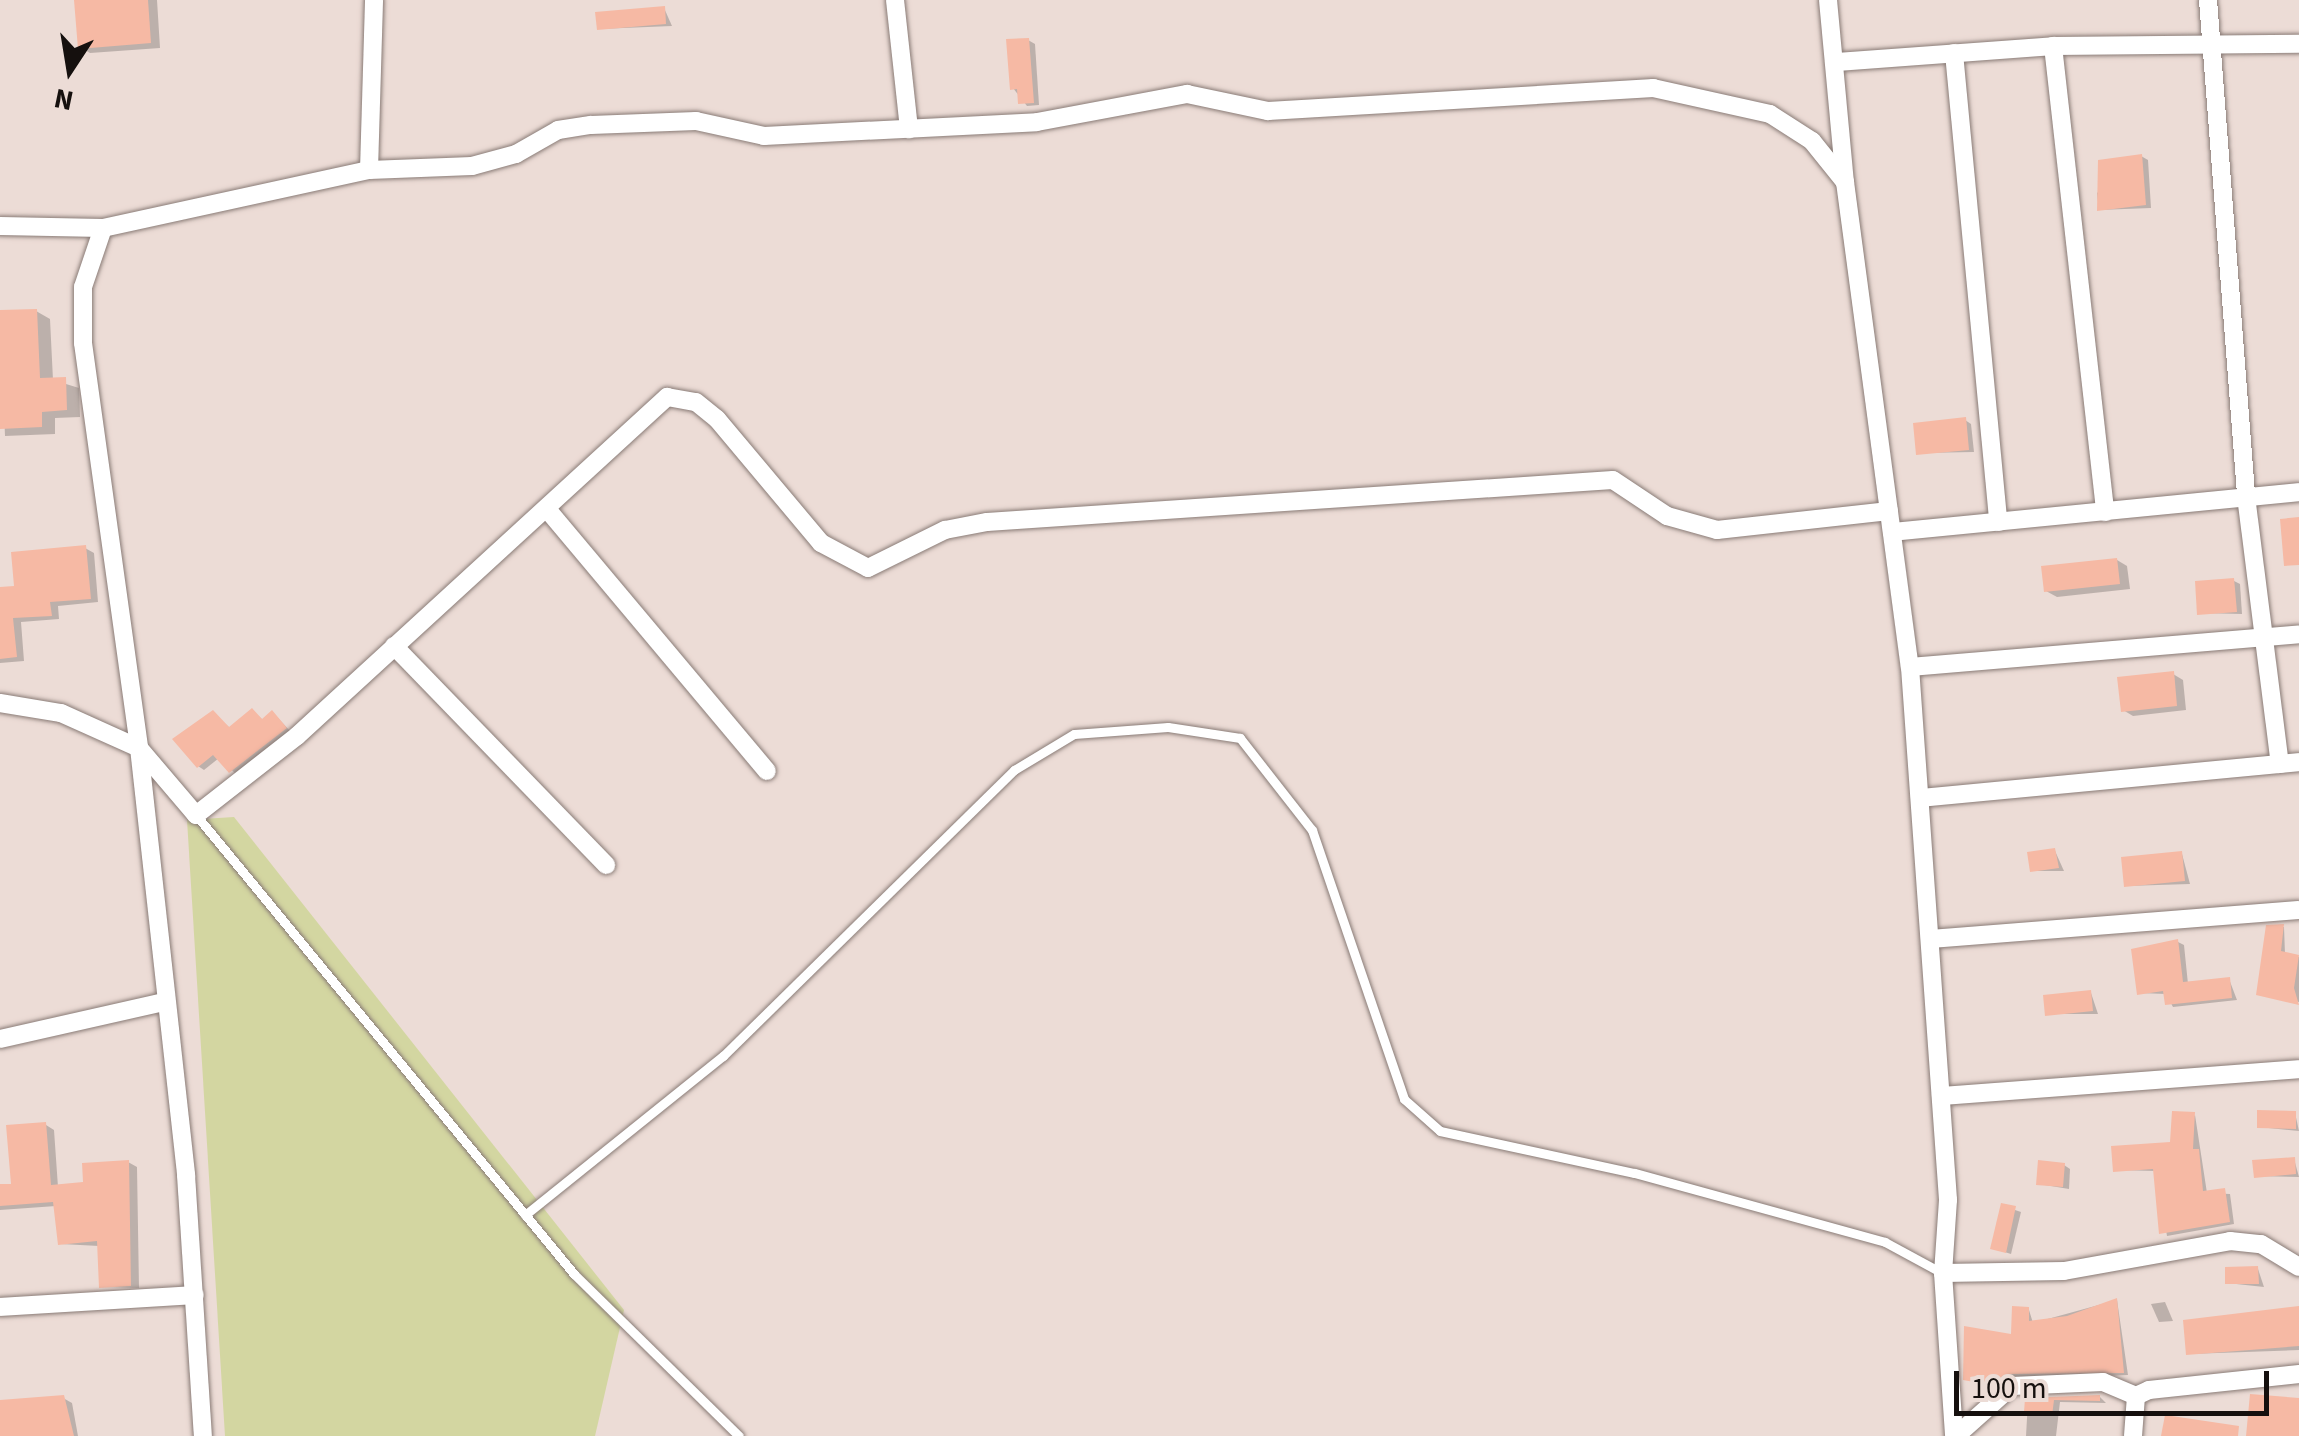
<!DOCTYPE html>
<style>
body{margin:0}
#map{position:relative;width:2299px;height:1436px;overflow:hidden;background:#ecdcd6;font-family:"Source Sans 3",sans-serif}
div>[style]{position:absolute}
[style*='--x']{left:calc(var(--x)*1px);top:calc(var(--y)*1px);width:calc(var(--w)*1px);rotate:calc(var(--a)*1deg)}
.green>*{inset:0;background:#d3d6a1}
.shadow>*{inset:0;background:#0003}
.building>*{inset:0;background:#f6b9a4}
.roads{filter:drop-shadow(0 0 2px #897b76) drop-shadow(0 0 2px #897b76)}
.service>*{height:9px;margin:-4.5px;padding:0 4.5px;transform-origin:4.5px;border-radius:4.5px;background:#fff}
.minor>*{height:18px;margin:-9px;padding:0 9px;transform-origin:9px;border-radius:9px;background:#fff}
span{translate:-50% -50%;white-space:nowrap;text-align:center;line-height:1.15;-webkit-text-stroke:8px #ecdcd6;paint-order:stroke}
.north{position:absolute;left:20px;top:20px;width:100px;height:100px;-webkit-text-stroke:8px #ecdcd6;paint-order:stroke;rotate:192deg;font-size:28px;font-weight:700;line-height:40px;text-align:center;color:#15100e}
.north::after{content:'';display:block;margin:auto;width:35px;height:45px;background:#15100e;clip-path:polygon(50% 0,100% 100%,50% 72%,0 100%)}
.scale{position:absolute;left:1954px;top:1371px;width:315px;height:45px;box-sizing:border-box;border:5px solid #15100e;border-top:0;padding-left:12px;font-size:30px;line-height:35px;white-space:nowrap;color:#15100e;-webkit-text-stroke:8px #ecdcd6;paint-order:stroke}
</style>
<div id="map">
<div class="green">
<div style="clip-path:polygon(234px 817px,624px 1310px,595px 1436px,225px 1436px,187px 820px)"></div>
</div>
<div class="shadow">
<div style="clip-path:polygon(77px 0,157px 0,160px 48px,90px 53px,80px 47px)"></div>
<div style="clip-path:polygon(664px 8px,672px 26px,599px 29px)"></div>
<div style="clip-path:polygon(1028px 40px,1035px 44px,1039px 105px,1027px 106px,1013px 88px)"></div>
<div style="clip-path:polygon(2141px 156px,2148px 160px,2151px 208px,2099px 210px,2097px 193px)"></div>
<div style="clip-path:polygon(36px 311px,50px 319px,53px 380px,79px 388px,80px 417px,55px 418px,55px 434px,5px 436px,0 313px)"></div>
<div style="clip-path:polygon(1965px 420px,1971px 424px,1974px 452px,1919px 453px)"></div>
<div style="clip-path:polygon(85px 548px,94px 553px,98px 602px,58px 606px,59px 619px,21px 622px,24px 661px,0 663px,0 589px,17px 588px)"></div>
<div style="clip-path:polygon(2117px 560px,2127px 566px,2130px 589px,2057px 597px,2046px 591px)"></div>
<div style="clip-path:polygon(2234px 581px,2240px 584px,2242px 614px,2200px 613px)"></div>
<div style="clip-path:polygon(2173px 674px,2183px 680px,2186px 710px,2133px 716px,2123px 710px)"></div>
<div style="clip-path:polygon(253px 711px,264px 721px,277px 717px,291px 732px,236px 774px,219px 758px,204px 770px,198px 766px,213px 713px,231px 729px)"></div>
<div style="clip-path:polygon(2055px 851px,2064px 871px,2033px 871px)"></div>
<div style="clip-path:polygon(2182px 854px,2190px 884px,2126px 886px)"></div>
<div style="clip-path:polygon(2284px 927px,2285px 954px,2299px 957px,2299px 1002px,2260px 993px,2269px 928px)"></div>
<div style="clip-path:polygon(2178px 942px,2184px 945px,2188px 984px,2229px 979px,2237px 1000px,2173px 1007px,2166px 994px,2139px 993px)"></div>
<div style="clip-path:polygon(2091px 993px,2098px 1014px,2047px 1014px)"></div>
<div style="clip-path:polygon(2295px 1113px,2299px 1131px,2259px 1127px)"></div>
<div style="clip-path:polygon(2195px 1115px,2207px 1193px,2230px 1194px,2234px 1224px,2167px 1236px,2156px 1171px,2116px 1170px,2172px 1144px)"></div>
<div style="clip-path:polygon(46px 1125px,54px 1130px,58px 1187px,85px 1184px,128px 1162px,137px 1167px,139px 1288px,101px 1287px,99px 1246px,61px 1244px,56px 1206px,0 1210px,0 1187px,13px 1186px)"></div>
<div style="clip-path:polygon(2294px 1159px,2299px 1177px,2256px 1176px)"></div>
<div style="clip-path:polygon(2064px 1165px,2070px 1169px,2069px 1189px,2039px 1184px)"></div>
<div style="clip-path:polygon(2003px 1206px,2021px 1212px,2011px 1254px,1998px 1250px)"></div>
<div style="clip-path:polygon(2258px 1269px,2264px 1287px,2227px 1283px)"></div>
<div style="clip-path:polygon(2117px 1300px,2128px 1375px,1970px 1381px,2013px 1337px,2029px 1310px,2033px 1323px)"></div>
<div style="clip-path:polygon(2165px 1302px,2173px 1321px,2159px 1322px,2151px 1304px)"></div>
<div style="clip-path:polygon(2299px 1308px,2299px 1350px,2189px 1354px)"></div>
<div style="clip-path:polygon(2100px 1397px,2106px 1403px,2060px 1402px,2056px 1436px,2026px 1436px,2028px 1400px)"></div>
<div style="clip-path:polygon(63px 1398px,72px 1403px,78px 1436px,0 1436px,0 1402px)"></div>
</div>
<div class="building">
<div style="clip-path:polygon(74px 0,148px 0,151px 43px,78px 49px)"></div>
<div style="clip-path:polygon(665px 6px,666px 24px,597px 30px,595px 12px)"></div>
<div style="clip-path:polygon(1029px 38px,1034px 103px,1018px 104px,1017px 89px,1010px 90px,1006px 39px)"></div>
<div style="clip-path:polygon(2142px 154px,2146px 205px,2097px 211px,2098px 160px)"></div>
<div style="clip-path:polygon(37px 309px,40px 378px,66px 377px,67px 410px,42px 412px,42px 427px,0 429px,0 310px)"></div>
<div style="clip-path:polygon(1966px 417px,1969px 450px,1916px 455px,1913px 423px)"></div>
<div style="clip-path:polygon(2299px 517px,2299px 565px,2284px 566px,2280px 519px)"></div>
<div style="clip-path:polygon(86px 545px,91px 599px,50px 602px,52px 616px,13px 618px,17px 657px,0 659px,0 587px,14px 586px,11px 552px)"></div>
<div style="clip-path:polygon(2117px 558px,2120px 584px,2044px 592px,2041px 566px)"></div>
<div style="clip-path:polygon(2234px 578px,2237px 612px,2197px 615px,2195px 581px)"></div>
<div style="clip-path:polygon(2174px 671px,2177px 706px,2121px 712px,2117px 677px)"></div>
<div style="clip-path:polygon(252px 708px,262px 719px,272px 710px,287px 728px,229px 773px,213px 755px,197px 768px,172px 739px,213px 710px,229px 727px)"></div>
<div style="clip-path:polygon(2055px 848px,2059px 868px,2030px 872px,2027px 852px)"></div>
<div style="clip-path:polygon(2182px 851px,2185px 881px,2124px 887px,2121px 857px)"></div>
<div style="clip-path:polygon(2284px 924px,2281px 951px,2299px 955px,2294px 988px,2299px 1005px,2256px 995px,2266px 925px)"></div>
<div style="clip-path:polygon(2178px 939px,2183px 982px,2230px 977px,2232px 998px,2165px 1005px,2163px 991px,2137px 995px,2131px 949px)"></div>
<div style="clip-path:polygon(2091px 990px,2093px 1011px,2045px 1016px,2043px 995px)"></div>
<div style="clip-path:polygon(2257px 1110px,2296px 1111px,2296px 1129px,2257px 1128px)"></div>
<div style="clip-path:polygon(2172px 1111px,2195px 1112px,2193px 1149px,2199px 1149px,2203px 1191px,2225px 1188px,2230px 1222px,2159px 1234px,2153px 1169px,2113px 1172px,2111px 1146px,2170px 1142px)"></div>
<div style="clip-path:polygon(46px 1122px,51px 1185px,83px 1182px,82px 1163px,129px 1160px,131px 1286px,99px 1288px,97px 1241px,58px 1245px,53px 1202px,0 1206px,0 1184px,11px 1184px,6px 1125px)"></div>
<div style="clip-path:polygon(2295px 1157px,2296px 1174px,2254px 1178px,2252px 1160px)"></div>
<div style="clip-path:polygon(2038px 1160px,2065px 1163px,2063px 1187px,2036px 1185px)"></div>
<div style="clip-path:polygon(2001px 1203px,2016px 1206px,2006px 1253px,1990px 1249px)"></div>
<div style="clip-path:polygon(2258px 1266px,2259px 1284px,2225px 1284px,2225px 1267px)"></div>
<div style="clip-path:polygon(2117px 1298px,2124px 1373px,2011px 1374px,1985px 1384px,1963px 1380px,1964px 1326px,2011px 1334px,2012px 1306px,2029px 1307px,2029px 1321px,2067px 1316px)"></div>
<div style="clip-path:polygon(2299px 1306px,2299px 1346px,2186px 1355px,2183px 1320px)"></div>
<div style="clip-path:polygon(2250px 1394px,2299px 1398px,2299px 1436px,2246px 1436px)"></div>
<div style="clip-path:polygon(64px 1395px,74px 1436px,0 1436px,0 1400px)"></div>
<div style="clip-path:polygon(2100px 1395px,2100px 1401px,2054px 1400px,2052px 1416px,2024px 1412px,2025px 1398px)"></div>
<div style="clip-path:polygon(2165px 1415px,2239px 1426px,2238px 1436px,2161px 1436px)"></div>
</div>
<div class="roads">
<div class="service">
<div style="--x:196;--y:815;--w:595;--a:50.53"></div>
<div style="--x:574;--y:1274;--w:231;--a:44.5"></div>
<div style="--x:525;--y:1215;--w:254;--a:-38.8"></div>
<div style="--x:723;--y:1056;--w:408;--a:-44.5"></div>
<div style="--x:1014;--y:770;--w:70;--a:-31"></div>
<div style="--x:1074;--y:734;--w:94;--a:-4.3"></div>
<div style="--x:1168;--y:727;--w:73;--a:8.7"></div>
<div style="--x:1240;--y:738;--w:117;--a:52"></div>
<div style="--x:1312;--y:830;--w:284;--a:71.1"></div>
<div style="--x:1404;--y:1099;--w:48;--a:41.6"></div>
<div style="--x:1440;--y:1131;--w:199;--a:12.2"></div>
<div style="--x:1635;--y:1173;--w:259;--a:15.4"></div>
<div style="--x:1885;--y:1242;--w:65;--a:28.5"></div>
</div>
<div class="minor">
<div style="--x:895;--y:0;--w:130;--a:83.8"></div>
<div style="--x:1828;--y:0;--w:183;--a:84.7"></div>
<div style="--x:1845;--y:182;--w:489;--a:82.4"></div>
<div style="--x:1910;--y:667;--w:534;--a:85.92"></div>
<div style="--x:1948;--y:1200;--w:73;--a:93.9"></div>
<div style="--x:1943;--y:1273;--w:163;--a:86.1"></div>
<div style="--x:2208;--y:0;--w:497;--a:85.6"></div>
<div style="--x:2246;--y:496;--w:270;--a:82.8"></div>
<div style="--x:2053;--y:46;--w:469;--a:83.6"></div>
<div style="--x:1954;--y:53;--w:471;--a:84.6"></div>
<div style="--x:1837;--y:62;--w:217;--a:-4.2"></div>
<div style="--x:2053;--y:46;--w:246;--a:-0.5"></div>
<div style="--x:369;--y:170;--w:103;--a:-2.2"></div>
<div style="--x:472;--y:166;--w:46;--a:-15.3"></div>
<div style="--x:516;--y:154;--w:48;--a:-29.7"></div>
<div style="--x:558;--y:130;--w:33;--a:-9"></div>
<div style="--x:591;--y:125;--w:105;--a:-2.2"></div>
<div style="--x:696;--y:121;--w:70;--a:12.4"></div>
<div style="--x:764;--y:136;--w:273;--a:-2.9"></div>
<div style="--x:1037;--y:122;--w:153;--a:-10.6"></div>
<div style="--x:1187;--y:94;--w:83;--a:11.9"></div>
<div style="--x:1268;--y:111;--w:386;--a:-3.4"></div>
<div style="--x:1653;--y:88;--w:120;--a:12.5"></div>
<div style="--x:1770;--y:114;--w:50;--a:32.7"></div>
<div style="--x:1812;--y:141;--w:53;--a:51.2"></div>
<div style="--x:0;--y:226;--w:103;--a:1.1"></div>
<div style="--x:103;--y:228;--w:272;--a:-12.3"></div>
<div style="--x:369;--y:170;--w:170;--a:-88.3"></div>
<div style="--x:103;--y:228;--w:62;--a:108.7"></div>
<div style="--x:83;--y:287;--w:56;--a:90"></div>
<div style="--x:83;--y:343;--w:409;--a:82.1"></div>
<div style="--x:139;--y:748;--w:430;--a:83.7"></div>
<div style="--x:186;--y:1175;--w:262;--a:86.3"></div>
<div style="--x:547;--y:509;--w:342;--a:50"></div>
<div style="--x:1892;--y:532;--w:409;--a:-5.6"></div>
<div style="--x:394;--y:646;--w:305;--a:45.9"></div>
<div style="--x:1910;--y:667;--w:390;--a:-4.8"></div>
<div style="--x:0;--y:703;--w:62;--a:9.3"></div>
<div style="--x:61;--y:713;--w:85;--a:24.2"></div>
<div style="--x:139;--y:748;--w:88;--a:49.6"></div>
<div style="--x:196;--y:815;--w:128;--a:-38"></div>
<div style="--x:297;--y:736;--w:502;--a:-42.5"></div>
<div style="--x:667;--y:397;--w:29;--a:10"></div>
<div style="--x:696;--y:402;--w:27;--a:39"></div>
<div style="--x:717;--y:419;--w:162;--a:50"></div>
<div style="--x:821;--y:543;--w:53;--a:28"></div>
<div style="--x:868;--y:568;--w:86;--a:-26.3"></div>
<div style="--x:945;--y:530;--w:43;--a:-10.8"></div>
<div style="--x:987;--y:522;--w:627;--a:-3.84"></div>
<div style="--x:1613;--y:480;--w:65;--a:33.7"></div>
<div style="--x:1667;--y:516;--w:52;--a:15.6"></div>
<div style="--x:1717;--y:530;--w:173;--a:-6.3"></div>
<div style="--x:1920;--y:798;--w:381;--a:-5.4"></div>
<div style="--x:1930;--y:939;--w:370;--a:-4.5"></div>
<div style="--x:0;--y:1039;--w:168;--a:-12.7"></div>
<div style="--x:1941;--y:1096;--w:359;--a:-4.3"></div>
<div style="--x:1943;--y:1273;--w:121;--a:-0.9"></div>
<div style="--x:2064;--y:1271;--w:169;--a:-10.2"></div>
<div style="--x:2230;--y:1241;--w:31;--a:6"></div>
<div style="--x:2261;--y:1244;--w:44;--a:31.2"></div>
<div style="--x:0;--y:1307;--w:195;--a:-3.5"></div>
<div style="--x:1956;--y:1436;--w:75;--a:-41.8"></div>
<div style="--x:2012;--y:1386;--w:91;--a:-2.5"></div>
<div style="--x:2103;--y:1382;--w:36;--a:23"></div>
<div style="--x:2133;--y:1436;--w:40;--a:-85.7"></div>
<div style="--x:2136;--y:1396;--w:14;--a:-25"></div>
<div style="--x:2149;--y:1390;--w:151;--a:-6.1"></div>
</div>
</div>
<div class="north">N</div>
<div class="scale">100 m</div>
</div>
